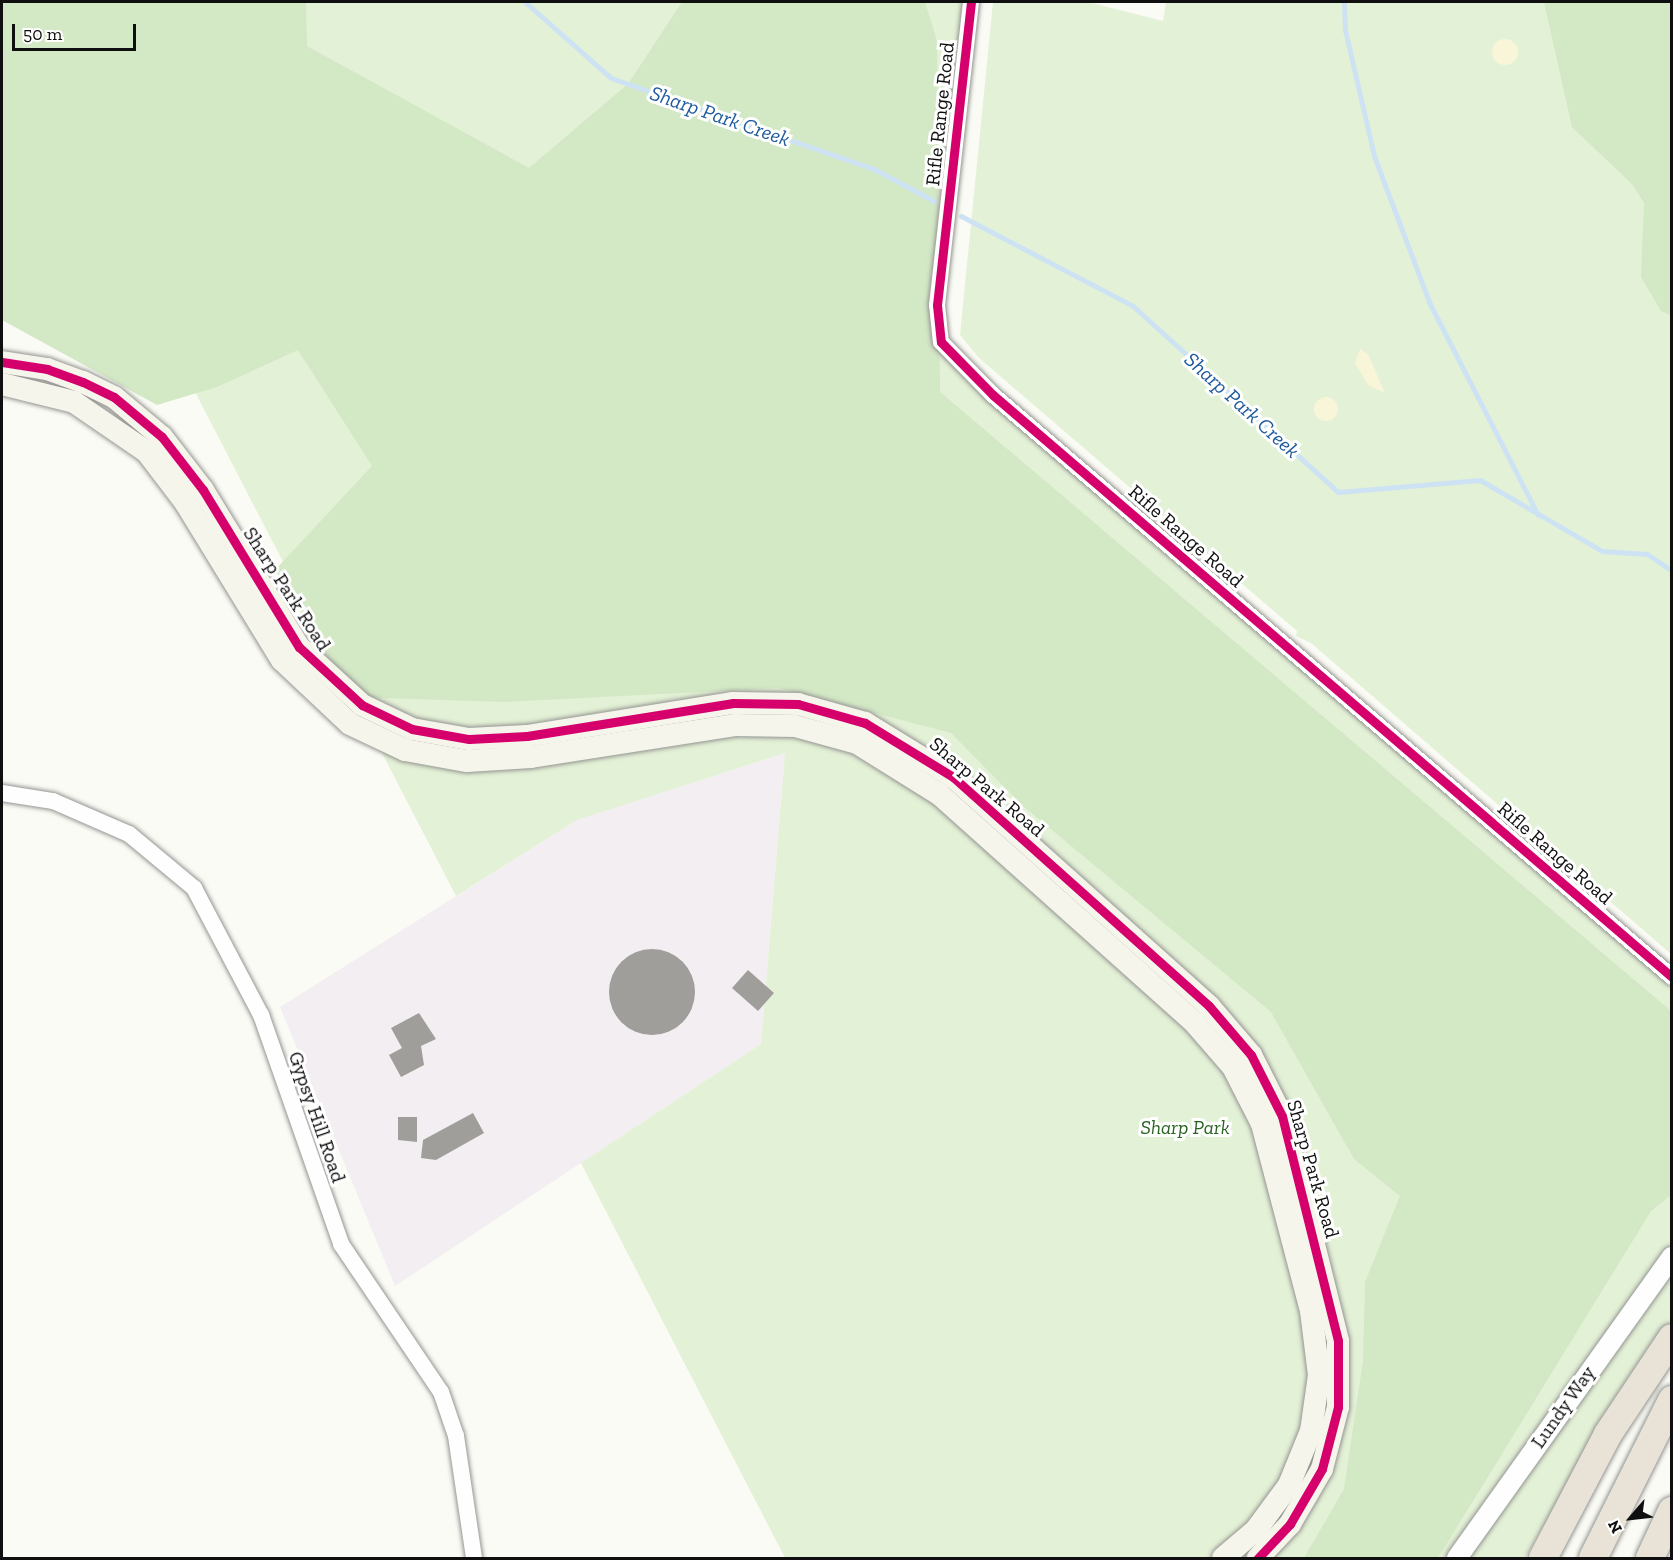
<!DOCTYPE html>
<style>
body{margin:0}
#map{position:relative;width:1673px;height:1560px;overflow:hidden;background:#fbfbf5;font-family:"Zilla Slab",serif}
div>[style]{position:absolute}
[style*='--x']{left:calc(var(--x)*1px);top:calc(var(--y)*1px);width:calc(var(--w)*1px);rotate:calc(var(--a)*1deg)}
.industrial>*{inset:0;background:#f3eef1}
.green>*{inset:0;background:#e3f1d6}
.forest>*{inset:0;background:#d3e8c5}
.sand>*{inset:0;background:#f9f5d8}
.round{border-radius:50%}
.stream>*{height:5px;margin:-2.5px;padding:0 2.5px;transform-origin:2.5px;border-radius:2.5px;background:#cde3f4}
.building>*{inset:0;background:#9f9e9a}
.roads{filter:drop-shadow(0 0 2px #959593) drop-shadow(0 0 2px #959593)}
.minor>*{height:16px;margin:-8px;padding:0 8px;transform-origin:8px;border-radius:8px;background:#fefefe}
.tertiary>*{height:20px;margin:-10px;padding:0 10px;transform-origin:10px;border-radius:10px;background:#fefefe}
.secondary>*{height:22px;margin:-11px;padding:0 11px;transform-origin:11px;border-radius:11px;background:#f5f5eb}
.motorway>*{height:28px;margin:-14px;padding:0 14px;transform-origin:14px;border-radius:14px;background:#e9e2d7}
.cycleway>*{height:9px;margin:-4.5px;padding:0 4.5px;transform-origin:4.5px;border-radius:4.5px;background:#d6006c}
span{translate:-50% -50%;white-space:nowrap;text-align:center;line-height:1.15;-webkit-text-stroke:6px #fff;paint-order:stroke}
.street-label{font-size:20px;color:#0f0f0f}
.park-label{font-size:20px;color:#2a6422;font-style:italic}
.water-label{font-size:21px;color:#1e5a9c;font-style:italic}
.frame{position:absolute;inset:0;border:3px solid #0f0f0f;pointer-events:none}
.north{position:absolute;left:1601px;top:1488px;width:60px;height:60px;-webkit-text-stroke:4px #fff;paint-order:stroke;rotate:242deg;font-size:16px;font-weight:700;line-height:24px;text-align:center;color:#0f0f0f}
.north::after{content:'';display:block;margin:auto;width:21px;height:27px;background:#0f0f0f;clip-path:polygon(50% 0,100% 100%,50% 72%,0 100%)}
.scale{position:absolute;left:12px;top:24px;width:124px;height:27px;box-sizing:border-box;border:3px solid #0f0f0f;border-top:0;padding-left:8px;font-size:18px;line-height:21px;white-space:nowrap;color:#0f0f0f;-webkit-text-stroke:4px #fff;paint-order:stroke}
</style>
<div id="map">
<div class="industrial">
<div style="clip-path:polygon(785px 753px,761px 1044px,395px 1286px,280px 1007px,577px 820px)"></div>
</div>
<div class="green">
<div style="clip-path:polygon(2px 2px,971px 2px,941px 342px,1671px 980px,1671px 1323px,1595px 1434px,1525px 1558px,785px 1558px,581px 1163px,761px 1044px,785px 753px,577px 820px,456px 896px,2px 19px)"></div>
<div style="clip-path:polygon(993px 2px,1088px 2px,1163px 21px,1166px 2px,1671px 2px,1671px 954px,1311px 643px,1296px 636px,1297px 631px,979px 358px,960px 335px)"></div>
</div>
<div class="forest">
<div style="clip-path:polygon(2px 2px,306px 2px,307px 46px,529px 168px,628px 84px,682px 2px,925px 2px,937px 41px,940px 392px,1671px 1011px,1671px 1195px,1651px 1211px,1438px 1558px,1304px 1558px,1344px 1489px,1363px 1361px,1365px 1282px,1400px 1196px,1354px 1159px,1271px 1012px,1023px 806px,951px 733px,779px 688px,505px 702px,350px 697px,275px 570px,372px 466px,298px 350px,217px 387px,157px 405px,2px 320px)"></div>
<div style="clip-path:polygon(1544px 2px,1671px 2px,1671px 315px,1661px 311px,1641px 277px,1644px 203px,1633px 185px,1572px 127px)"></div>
</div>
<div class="sand">
<div class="round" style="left:1492px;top:39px;width:26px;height:26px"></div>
<div style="clip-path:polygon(1360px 349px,1368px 354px,1385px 393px,1368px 385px,1355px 363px)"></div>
<div class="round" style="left:1314px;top:397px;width:24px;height:24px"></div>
</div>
<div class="stream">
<div style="--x:525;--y:2;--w:115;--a:41.5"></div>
<div style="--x:611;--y:78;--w:278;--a:19.1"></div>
<div style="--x:874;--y:169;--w:68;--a:28.1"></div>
<div style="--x:1344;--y:2;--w:28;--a:88"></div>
<div style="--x:1345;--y:30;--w:129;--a:77"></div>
<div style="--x:1374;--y:156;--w:158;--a:69.3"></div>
<div style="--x:1430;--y:304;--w:237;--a:62.9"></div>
<div style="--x:961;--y:216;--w:194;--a:27.6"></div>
<div style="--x:1133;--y:306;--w:277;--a:42.2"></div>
<div style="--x:1338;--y:492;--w:143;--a:-4.8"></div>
<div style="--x:1480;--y:480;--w:141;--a:30.2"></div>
<div style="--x:1602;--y:551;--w:45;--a:3.8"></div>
<div style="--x:1647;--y:554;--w:30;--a:34"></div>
</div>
<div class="building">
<div class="round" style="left:609px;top:949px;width:86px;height:86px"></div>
<div style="clip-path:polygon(748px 970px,774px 993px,758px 1011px,732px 988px)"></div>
<div style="clip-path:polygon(419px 1013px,436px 1039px,421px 1046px,424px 1065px,401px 1077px,389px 1055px,402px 1048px,391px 1028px)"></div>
<div style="clip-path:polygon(473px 1113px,484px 1133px,436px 1160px,421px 1158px,423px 1140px)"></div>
<div style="clip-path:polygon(398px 1117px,417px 1117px,417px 1142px,398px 1140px)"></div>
</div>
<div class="roads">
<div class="minor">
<div style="--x:971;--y:2;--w:305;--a:96.4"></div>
<div style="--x:937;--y:305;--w:37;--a:84"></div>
<div style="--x:941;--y:342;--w:74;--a:45.5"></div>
<div style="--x:993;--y:395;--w:894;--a:40.6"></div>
<div style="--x:2;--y:793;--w:52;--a:8.9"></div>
<div style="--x:53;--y:801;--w:83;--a:23.5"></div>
<div style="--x:129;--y:834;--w:85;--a:39.7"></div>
<div style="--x:194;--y:888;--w:144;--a:62.2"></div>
<div style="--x:261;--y:1015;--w:243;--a:70.7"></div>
<div style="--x:341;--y:1244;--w:179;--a:56"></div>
<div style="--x:441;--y:1392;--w:46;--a:71.2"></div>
<div style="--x:456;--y:1436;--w:123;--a:81.6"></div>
</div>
<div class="tertiary">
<div style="--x:1457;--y:1558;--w:370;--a:-54.5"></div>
</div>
<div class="secondary">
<div style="--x:2;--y:362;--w:46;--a:8.8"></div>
<div style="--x:47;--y:369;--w:38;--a:20"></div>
<div style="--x:83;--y:382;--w:34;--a:26"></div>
<div style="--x:114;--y:397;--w:62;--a:39.8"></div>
<div style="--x:162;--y:437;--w:67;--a:52.3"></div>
<div style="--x:203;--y:490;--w:184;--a:58.6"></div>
<div style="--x:299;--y:647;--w:86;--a:42.6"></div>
<div style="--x:362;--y:705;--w:55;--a:25.6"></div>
<div style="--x:412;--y:729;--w:58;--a:10"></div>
<div style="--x:469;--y:739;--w:58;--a:-3"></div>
<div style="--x:527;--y:736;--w:209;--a:-9.1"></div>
<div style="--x:733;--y:703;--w:65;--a:0.9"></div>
<div style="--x:798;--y:704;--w:70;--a:15.8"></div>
<div style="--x:865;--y:723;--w:103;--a:31.5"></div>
<div style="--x:953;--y:777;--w:343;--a:41.8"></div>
<div style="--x:1209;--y:1006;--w:65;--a:49.4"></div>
<div style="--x:1251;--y:1055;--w:68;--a:63.1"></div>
<div style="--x:1282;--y:1116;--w:232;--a:76"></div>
<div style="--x:1338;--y:1341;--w:66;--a:90"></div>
<div style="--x:1338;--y:1407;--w:64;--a:104.5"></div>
<div style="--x:1322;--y:1469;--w:64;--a:120.2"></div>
<div style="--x:1290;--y:1524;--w:47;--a:133.3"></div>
<div style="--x:2;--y:384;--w:74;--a:14"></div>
<div style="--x:74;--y:402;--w:88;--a:34.4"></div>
<div style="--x:147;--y:452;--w:63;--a:52.8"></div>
<div style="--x:185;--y:502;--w:185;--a:58.5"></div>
<div style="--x:282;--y:660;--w:93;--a:43.3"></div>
<div style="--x:350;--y:724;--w:61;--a:25.3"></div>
<div style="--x:405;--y:750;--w:63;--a:10.1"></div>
<div style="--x:467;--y:761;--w:64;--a:-3.6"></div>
<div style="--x:531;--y:757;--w:206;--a:-8.9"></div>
<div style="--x:735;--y:725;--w:60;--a:1"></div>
<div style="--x:795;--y:726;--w:64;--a:15.3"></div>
<div style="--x:857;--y:743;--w:97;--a:31.9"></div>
<div style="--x:939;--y:794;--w:342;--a:41.8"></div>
<div style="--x:1194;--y:1022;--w:60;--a:49.1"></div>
<div style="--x:1233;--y:1067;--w:64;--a:63"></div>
<div style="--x:1262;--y:1124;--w:193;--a:75.3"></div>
<div style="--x:1311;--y:1311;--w:64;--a:82.9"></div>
<div style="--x:1319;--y:1375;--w:57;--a:98.1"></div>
<div style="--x:1311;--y:1431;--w:58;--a:112.2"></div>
<div style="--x:1289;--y:1485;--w:56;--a:126.3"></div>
<div style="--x:1256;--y:1530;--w:43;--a:139.7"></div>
</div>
<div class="motorway">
<div style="--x:1543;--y:1558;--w:140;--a:-62.3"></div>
<div style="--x:1608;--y:1434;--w:115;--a:-56.3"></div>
<div style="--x:1593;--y:1558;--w:177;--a:-63.4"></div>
<div style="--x:1650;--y:1558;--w:52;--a:-64.9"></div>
</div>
</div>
<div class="cycleway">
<div style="--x:971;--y:2;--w:305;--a:96.4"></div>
<div style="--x:937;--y:305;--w:37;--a:84"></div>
<div style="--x:941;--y:342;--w:74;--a:45.5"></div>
<div style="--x:993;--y:395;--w:894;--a:40.6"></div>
<div style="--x:2;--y:362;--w:46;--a:8.8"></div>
<div style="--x:47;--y:369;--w:38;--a:20"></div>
<div style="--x:83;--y:382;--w:34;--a:26"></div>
<div style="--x:114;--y:397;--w:62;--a:39.8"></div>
<div style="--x:162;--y:437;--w:67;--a:52.3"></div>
<div style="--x:203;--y:490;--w:184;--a:58.6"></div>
<div style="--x:299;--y:647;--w:86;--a:42.6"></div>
<div style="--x:362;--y:705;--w:55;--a:25.6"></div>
<div style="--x:412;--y:729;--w:58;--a:10"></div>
<div style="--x:469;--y:739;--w:58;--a:-3"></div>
<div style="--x:527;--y:736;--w:209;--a:-9.1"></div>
<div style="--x:733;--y:703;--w:65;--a:0.9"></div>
<div style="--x:798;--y:704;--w:70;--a:15.8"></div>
<div style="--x:865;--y:723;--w:103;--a:31.5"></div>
<div style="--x:953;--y:777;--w:343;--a:41.8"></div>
<div style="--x:1209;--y:1006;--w:65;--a:49.4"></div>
<div style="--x:1251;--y:1055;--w:68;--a:63.1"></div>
<div style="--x:1282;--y:1116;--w:232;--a:76"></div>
<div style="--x:1338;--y:1341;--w:66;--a:90"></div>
<div style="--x:1338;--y:1407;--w:64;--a:104.5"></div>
<div style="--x:1322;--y:1469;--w:64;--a:120.2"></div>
<div style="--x:1290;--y:1524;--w:47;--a:133.3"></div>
</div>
<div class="street-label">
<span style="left:940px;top:114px;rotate:-84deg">Rifle Range Road</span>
<span style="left:1186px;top:536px;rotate:41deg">Rifle Range Road</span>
<span style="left:287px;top:589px;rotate:57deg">Sharp Park Road</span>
<span style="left:987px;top:787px;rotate:40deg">Sharp Park Road</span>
<span style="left:1555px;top:853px;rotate:41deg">Rifle Range Road</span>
<span style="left:317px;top:1117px;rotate:71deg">Gypsy Hill Road</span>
<span style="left:1313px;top:1169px;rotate:74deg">Sharp Park Road</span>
<span style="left:1563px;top:1407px;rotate:-55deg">Lundy Way</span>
</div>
<div class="park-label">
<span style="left:1185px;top:1127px">Sharp Park</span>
</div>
<div class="water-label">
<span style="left:720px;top:116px;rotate:19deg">Sharp Park Creek</span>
<span style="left:1242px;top:405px;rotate:42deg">Sharp Park Creek</span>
</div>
<div class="frame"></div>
<div class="north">N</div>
<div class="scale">50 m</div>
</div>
